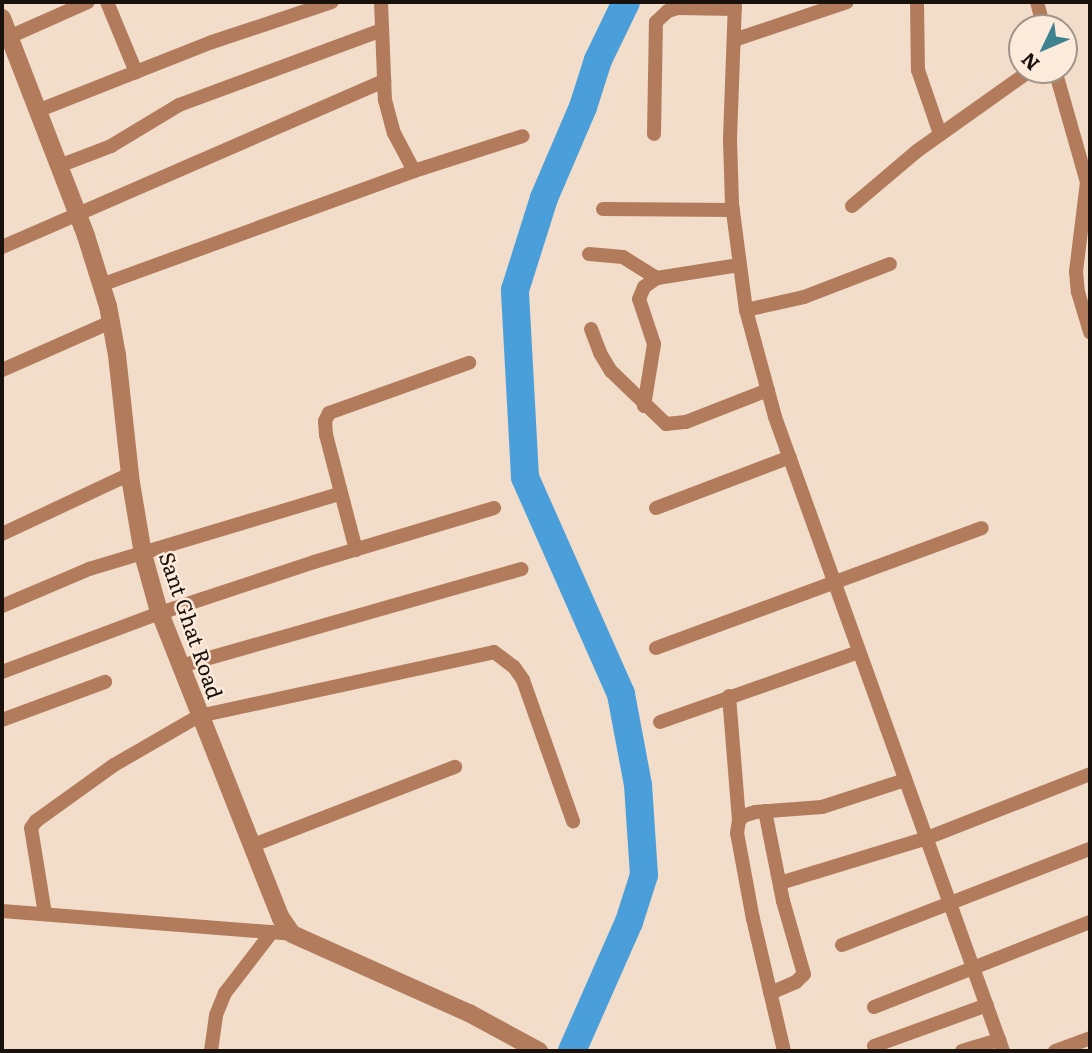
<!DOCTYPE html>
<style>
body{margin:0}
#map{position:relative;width:1092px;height:1053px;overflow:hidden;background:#f2dcca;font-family:Literata,serif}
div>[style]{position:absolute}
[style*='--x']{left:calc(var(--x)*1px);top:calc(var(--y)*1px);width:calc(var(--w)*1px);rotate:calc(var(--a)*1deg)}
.river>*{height:28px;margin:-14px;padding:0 14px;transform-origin:14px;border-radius:14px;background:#4a9fda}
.minor>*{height:14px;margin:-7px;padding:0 7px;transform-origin:7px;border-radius:7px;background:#b17b5c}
.tertiary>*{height:18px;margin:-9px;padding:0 9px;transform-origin:9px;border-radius:9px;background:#b17b5c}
span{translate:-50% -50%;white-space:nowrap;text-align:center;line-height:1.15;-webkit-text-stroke:5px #fceadb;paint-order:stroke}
.street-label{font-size:21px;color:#19110b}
.frame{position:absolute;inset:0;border:4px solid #19110b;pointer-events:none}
.north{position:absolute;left:1008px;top:14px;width:70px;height:70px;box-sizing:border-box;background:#fceadb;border:2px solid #a19388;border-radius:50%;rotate:226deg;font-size:19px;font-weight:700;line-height:28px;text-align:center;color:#19110b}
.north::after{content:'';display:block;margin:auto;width:24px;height:32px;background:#3e8291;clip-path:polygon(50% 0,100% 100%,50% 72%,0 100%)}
</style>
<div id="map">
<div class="river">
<div style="--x:572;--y:1051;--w:141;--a:-66.2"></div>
<div style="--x:629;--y:922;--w:49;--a:-72.3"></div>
<div style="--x:644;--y:875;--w:90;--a:-93.8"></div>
<div style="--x:638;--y:785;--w:93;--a:-100.6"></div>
<div style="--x:621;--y:694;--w:237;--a:-113.9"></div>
<div style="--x:525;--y:477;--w:187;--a:-93.1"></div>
<div style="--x:515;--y:290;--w:96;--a:-72.5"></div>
<div style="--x:544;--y:198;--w:99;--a:-66.8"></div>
<div style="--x:583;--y:107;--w:49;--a:-72.3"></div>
<div style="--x:598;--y:60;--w:64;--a:-64.2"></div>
</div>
<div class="minor">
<div style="--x:107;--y:2;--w:76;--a:67.5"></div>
<div style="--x:381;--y:2;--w:98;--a:87.7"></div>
<div style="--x:385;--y:100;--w:34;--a:75"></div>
<div style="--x:394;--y:133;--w:43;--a:62.2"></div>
<div style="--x:735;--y:2;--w:138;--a:92.1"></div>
<div style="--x:730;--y:140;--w:64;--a:88.2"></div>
<div style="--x:732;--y:204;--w:107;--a:82.5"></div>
<div style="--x:746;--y:310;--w:111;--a:74.8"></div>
<div style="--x:775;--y:417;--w:674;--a:70.22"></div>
<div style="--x:917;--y:2;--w:68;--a:89.2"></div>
<div style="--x:918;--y:70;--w:68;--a:71"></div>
<div style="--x:1037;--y:2;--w:27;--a:75"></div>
<div style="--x:9;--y:37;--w:86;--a:-23.9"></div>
<div style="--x:734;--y:40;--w:119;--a:-18.6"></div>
<div style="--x:1055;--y:70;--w:116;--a:74.1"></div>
<div style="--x:1087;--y:182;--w:90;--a:97"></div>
<div style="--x:1076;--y:271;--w:21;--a:85"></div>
<div style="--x:1078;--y:292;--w:42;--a:73.3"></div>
<div style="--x:37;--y:111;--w:188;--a:-21.5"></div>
<div style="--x:212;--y:42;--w:126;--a:-18.4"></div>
<div style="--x:654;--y:134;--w:112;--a:-89"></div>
<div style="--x:656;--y:22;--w:16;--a:-43"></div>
<div style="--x:668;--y:11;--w:10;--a:-17"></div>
<div style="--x:678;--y:8;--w:57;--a:1"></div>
<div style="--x:59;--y:166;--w:56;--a:-21"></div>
<div style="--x:111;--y:146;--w:79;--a:-31.1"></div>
<div style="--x:179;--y:105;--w:216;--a:-20.3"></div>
<div style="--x:852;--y:206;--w:85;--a:-40.2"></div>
<div style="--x:917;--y:151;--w:140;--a:-35.4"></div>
<div style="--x:603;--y:209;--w:130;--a:0.4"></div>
<div style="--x:2;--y:247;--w:417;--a:-23.5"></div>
<div style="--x:589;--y:254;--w:34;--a:5"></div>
<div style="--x:623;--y:257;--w:40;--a:32"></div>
<div style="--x:657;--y:278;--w:83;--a:-9"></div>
<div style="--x:101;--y:285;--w:333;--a:-20"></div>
<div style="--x:414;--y:171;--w:114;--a:-17.8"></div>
<div style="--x:746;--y:310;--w:59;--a:-12.6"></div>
<div style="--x:804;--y:297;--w:92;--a:-21"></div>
<div style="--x:591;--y:329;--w:26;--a:69"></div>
<div style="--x:600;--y:353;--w:21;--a:59"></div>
<div style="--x:611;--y:371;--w:76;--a:43.9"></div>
<div style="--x:666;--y:424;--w:20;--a:-6"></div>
<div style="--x:686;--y:422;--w:88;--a:-21.3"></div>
<div style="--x:2;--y:370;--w:119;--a:-23.8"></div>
<div style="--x:644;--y:406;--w:63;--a:-80.8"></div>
<div style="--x:654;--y:344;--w:47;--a:-108.4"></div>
<div style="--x:639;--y:299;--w:13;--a:-67"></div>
<div style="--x:644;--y:287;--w:16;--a:-35"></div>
<div style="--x:656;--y:508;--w:143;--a:-20.8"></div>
<div style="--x:2;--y:534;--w:141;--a:-25.1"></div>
<div style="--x:356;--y:550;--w:119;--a:-104.6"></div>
<div style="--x:326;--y:435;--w:14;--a:-94"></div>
<div style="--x:325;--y:421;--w:9;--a:-63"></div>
<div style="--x:329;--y:413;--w:149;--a:-19.7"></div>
<div style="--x:2;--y:606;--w:95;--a:-23"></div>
<div style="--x:89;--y:569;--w:261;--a:-16.7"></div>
<div style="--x:656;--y:648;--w:347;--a:-20.2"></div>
<div style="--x:181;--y:666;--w:354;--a:-15.9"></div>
<div style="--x:2;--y:672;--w:169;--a:-20.5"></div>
<div style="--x:160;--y:613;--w:162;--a:-18.3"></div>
<div style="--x:314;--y:562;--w:188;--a:-16.7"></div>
<div style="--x:729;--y:696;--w:125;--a:85.4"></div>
<div style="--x:2;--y:720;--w:110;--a:-20.3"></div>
<div style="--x:660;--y:722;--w:211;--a:-19.4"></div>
<div style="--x:765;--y:811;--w:92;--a:78.7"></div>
<div style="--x:783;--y:901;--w:76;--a:74"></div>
<div style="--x:804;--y:974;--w:11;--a:135"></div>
<div style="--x:796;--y:982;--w:28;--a:157"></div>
<div style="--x:251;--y:846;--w:219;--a:-21.2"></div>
<div style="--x:780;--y:883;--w:154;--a:-17"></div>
<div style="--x:927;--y:838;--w:175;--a:-21.4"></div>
<div style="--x:2;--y:911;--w:291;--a:4.5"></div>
<div style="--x:45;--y:914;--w:87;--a:-99.2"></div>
<div style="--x:31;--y:828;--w:9;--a:-54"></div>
<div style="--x:36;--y:821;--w:96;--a:-35.7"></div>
<div style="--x:114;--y:765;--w:98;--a:-30"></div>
<div style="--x:199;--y:716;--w:302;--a:-12.2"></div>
<div style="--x:494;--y:652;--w:25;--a:37"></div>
<div style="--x:514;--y:667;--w:16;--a:55"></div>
<div style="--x:523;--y:680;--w:150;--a:70.5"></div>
<div style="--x:842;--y:945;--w:266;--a:-21.2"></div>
<div style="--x:874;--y:1007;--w:232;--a:-21.5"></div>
<div style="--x:874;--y:1046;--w:120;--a:-19.9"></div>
<div style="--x:211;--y:1051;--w:36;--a:-82"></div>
<div style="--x:216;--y:1015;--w:24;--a:-68"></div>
<div style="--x:225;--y:993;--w:77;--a:-52.4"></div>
<div style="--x:784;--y:1051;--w:136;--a:-103.2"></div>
<div style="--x:753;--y:919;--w:87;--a:-100.5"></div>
<div style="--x:737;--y:833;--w:12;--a:-81"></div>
<div style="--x:739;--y:821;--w:6;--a:-51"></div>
<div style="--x:743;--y:816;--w:13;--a:-18"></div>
<div style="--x:755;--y:812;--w:67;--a:-4.3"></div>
<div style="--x:822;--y:807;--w:87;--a:-18"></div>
<div style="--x:962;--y:1051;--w:39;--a:-17"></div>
<div style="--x:1055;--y:1051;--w:37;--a:-20"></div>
</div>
<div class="tertiary">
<div style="--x:2;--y:18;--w:234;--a:68.9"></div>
<div style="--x:86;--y:236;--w:73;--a:72.6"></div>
<div style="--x:108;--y:306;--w:50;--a:79.6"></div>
<div style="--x:117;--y:355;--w:129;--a:83.8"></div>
<div style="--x:131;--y:483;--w:72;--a:80.4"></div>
<div style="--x:143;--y:554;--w:56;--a:74.5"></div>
<div style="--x:158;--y:608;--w:334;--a:68.4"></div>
<div style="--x:281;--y:918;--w:19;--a:55"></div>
<div style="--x:292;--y:934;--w:194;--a:24.1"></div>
<div style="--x:469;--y:1013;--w:80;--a:28.5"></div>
</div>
<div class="street-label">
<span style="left:192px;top:625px;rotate:71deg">Sant Ghat Road</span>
</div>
<div class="frame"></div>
<div class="north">N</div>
</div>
